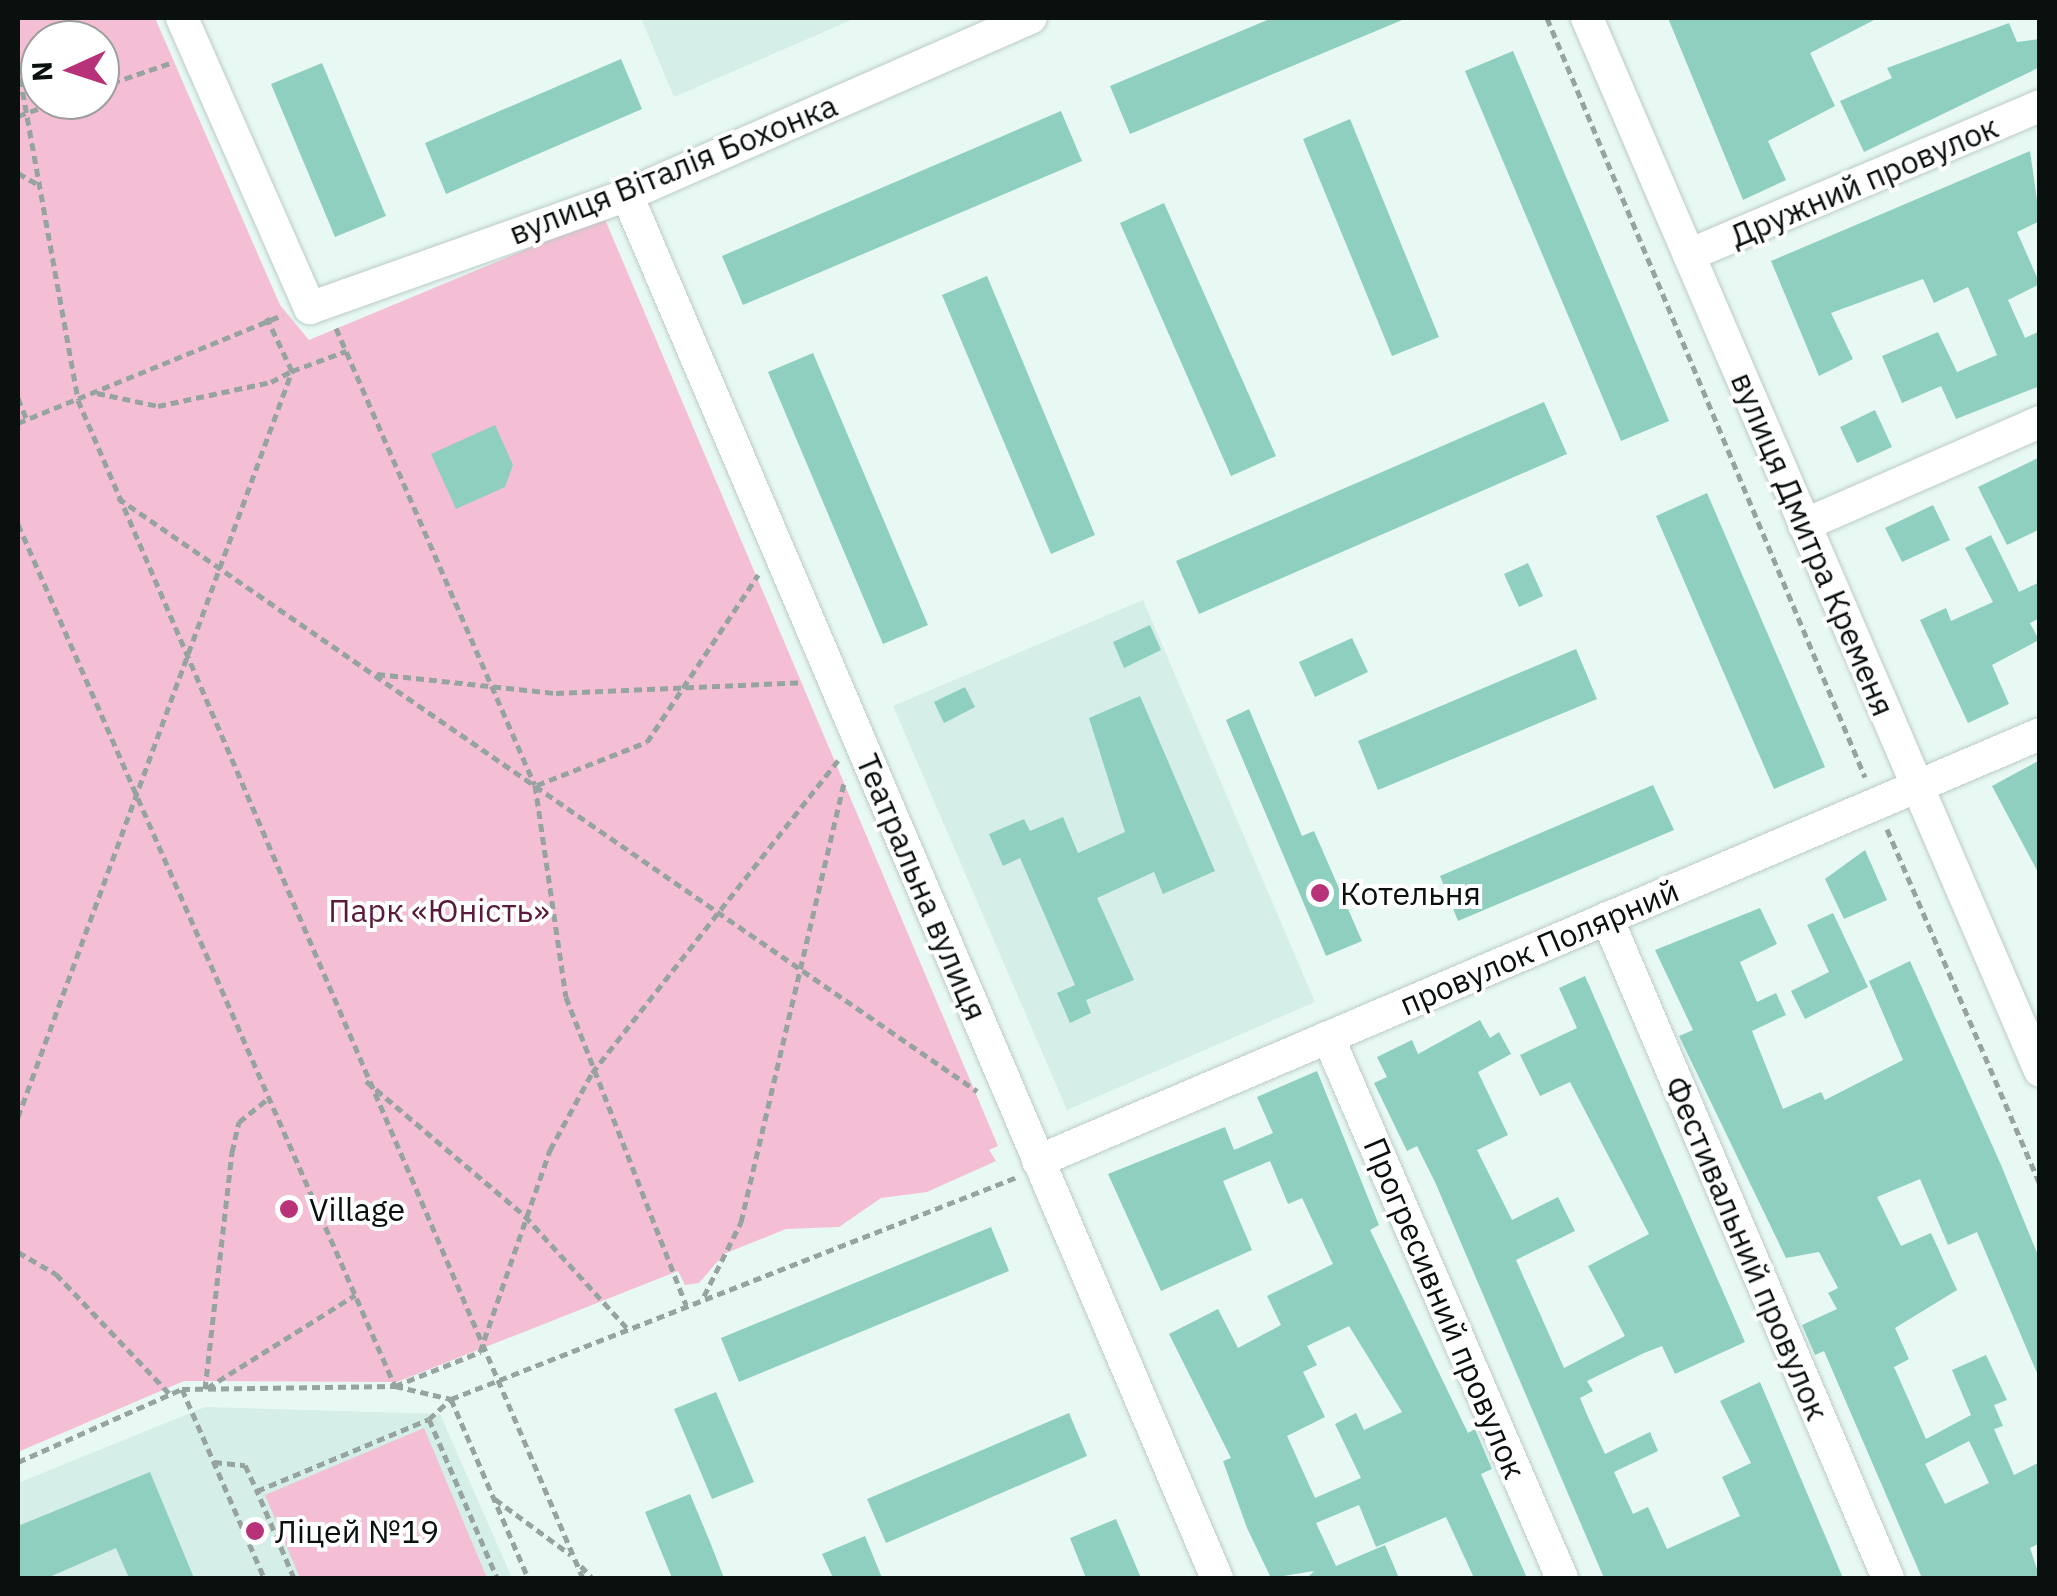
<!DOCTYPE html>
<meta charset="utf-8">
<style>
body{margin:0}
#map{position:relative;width:2057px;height:1596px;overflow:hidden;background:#e8f9f4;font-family:"IBM Plex Sans",sans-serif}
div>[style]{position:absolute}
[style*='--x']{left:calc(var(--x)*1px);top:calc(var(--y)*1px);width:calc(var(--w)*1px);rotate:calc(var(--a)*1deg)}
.built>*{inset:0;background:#d5eee8}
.green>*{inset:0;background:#f4bfd4}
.building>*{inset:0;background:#8ecfbf}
.path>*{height:5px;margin-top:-2.5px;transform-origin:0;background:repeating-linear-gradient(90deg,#96a39f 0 8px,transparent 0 13px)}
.roads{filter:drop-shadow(0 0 2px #bbcbc7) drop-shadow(0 0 2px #bbcbc7)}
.minor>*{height:32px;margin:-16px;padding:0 16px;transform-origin:16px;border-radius:16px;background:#fff}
.dots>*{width:28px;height:28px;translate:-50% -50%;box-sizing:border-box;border:5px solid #fff;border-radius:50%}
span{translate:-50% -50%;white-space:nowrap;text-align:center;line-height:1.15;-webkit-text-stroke:8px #fff;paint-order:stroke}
.street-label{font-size:32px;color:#0a100e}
.poi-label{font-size:32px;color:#0a100e}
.left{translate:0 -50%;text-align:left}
.park-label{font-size:32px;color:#5a1a3b}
.frame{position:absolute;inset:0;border:20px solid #0a100e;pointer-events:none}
.north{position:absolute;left:20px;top:20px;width:100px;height:100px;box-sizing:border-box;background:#fff;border:2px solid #9d9f9f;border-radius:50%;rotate:267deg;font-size:28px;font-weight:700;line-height:40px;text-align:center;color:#0a100e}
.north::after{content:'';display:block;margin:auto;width:35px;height:45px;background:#b73278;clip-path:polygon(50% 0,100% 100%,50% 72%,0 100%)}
</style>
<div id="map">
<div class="built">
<div style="clip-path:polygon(641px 18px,856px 18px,674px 97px)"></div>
<div style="clip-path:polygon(1143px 600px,1315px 1002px,1067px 1110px,893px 706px)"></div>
<div style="clip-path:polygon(205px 1407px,440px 1414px,512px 1578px,18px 1578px,18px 1483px)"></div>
</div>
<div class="green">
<div style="clip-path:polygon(evenodd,18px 18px,155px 18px,280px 305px,309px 340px,604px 217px,998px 1146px,989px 1150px,996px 1161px,927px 1192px,881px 1198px,839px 1227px,786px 1229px,724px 1254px,699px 1283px,685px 1285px,678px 1271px,397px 1382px,184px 1381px,18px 1452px,18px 18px,40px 40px,100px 40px,100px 100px,40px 100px,40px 40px)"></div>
<div style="clip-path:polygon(424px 1428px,487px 1578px,300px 1578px,265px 1495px)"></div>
</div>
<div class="building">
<div style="clip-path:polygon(1272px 18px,1407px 18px,1130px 134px,1110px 86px)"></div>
<div style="clip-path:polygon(1668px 18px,1878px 18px,1810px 53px,1835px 106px,1768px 141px,1786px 180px,1743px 200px)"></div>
<div style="clip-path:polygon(2009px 23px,2017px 42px,2040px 39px,2040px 67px,1864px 152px,1840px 101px,1892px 78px,1887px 68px)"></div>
<div style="clip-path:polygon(1513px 51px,1669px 421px,1621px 441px,1465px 71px)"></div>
<div style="clip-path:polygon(621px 59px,642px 109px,446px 194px,425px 143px)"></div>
<div style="clip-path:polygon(322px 63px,386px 216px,335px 237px,271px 84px)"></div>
<div style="clip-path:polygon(1061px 111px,1082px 161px,743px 305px,722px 256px)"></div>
<div style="clip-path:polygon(1350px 119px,1439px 337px,1392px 356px,1303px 139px)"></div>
<div style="clip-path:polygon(2030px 151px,2040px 221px,2017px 232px,2040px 284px,2008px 300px,2025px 338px,2040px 331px,2040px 386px,1956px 419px,1941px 386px,1902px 403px,1882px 356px,1938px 332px,1957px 372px,1997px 355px,1968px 287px,1934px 303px,1923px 279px,1831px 313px,1853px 359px,1819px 376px,1771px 261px)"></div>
<div style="clip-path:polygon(1164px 203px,1276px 456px,1231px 476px,1120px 223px)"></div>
<div style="clip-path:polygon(987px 276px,1095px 535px,1051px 554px,942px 295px)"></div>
<div style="clip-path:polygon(813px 353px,928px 625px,883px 644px,768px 372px)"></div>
<div style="clip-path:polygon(1544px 402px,1567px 454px,1199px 614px,1176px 561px)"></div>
<div style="clip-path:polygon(1875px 410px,1892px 447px,1857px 463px,1840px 427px)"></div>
<div style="clip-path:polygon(495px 425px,513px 465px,505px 487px,456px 509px,431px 454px)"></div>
<div style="clip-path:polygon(2040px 457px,2040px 529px,2007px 545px,1978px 487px)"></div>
<div style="clip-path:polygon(1707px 493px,1825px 767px,1774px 789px,1656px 516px)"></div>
<div style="clip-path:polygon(1933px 505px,1950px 540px,1902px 562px,1885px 528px)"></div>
<div style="clip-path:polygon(1991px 535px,2019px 592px,2040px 582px,2040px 618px,2030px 623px,2039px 640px,1992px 665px,2009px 704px,1968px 723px,1920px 620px,1946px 608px,1951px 621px,1993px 602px,1965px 548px)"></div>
<div style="clip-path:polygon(1528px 563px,1543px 596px,1519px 607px,1504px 574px)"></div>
<div style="clip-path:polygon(1150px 625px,1161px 650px,1124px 668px,1113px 642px)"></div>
<div style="clip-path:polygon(1352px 638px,1368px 672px,1315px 697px,1299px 662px)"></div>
<div style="clip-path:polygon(1576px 649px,1597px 699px,1378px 790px,1358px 741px)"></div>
<div style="clip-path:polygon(965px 687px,975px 707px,944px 723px,934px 702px)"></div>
<div style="clip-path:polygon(1140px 696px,1215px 871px,1163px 894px,1154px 872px,1097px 898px,1134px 980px,1086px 1000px,1091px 1013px,1070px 1023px,1057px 993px,1075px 985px,1020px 858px,1003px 866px,989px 834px,1024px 819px,1030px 831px,1063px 817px,1078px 853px,1125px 832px,1089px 718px)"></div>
<div style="clip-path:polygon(1249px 709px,1302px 836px,1314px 831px,1362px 941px,1326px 956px,1226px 720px)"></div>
<div style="clip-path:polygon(2040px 760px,2040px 876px,1992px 786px)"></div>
<div style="clip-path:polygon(1653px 785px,1674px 830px,1458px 921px,1440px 876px)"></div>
<div style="clip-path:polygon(1865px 850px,1887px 900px,1844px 919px,1825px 879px)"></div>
<div style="clip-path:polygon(evenodd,1760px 908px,1777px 944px,1740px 962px,1757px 1002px,1776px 993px,1786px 1015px,1752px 1031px,1783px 1109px,1821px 1092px,1825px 1100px,1903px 1060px,1869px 981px,1910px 961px,2001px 1165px,2040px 1260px,2040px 1380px,1977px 1232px,1948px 1245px,1920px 1179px,1877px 1197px,1901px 1246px,1931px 1233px,1957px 1290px,1895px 1328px,1909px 1359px,1894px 1367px,1926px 1439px,1971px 1415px,1952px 1370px,1986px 1355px,2007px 1400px,1994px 1405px,2003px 1426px,1994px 1429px,2014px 1475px,2040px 1462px,2040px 1543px,2030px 1548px,2040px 1578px,1922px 1578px,1824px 1351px,1815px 1355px,1802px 1325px,1837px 1309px,1828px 1293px,1838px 1288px,1819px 1252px,1786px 1258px,1679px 1036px,1693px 1030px,1655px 950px,1760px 908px,1969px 1441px,1989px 1483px,1945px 1504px,1925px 1464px,1969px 1441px)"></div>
<div style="clip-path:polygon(1833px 913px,1868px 987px,1805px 1019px,1791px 991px,1829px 972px,1807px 925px)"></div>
<div style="clip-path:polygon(1585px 976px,1745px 1342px,1675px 1374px,1662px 1346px,1644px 1353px,1587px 1381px,1593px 1391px,1580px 1398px,1588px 1417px,1605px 1454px,1650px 1432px,1658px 1451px,1614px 1472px,1633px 1514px,1648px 1507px,1667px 1549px,1740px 1516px,1722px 1477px,1751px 1463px,1720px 1401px,1760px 1382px,1843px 1578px,1604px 1578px,1435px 1182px,1417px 1146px,1407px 1151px,1374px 1083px,1387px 1077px,1377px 1057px,1412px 1040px,1418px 1054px,1480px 1020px,1490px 1038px,1499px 1032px,1511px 1054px,1478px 1072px,1508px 1135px,1477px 1150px,1512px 1220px,1558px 1197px,1575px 1231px,1516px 1260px,1564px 1368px,1625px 1336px,1588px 1266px,1649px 1234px,1570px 1082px,1540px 1096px,1520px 1055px,1577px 1028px,1559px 988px)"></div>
<div style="clip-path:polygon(evenodd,1317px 1071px,1379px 1225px,1370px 1230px,1468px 1433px,1475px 1429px,1492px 1469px,1481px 1474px,1527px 1578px,1474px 1578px,1446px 1517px,1376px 1547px,1359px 1505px,1316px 1523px,1336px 1566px,1385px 1545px,1399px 1578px,1307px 1578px,1314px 1571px,1271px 1578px,1247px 1528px,1223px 1461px,1231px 1458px,1169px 1334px,1218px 1309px,1238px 1348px,1281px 1325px,1267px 1296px,1333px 1264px,1302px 1198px,1288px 1204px,1270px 1161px,1223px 1181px,1252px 1250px,1161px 1291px,1108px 1174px,1225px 1127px,1234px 1150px,1273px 1133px,1257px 1097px,1317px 1071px,1349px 1326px,1402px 1412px,1364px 1430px,1356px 1413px,1335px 1424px,1361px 1478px,1315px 1498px,1287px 1436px,1325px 1417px,1303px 1372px,1317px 1365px,1307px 1346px,1349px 1326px)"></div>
<div style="clip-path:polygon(991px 1227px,1009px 1271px,739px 1382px,721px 1338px)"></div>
<div style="clip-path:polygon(716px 1392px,754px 1482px,712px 1499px,674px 1409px)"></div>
<div style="clip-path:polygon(1069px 1413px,1087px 1456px,886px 1543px,867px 1499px)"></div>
<div style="clip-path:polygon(150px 1472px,194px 1578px,129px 1578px,116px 1548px,47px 1578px,18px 1578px,18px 1526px)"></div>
<div style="clip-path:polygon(690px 1494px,710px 1542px,724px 1578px,672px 1578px,645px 1512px)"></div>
<div style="clip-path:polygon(1116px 1519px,1141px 1578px,1086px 1578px,1070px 1538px)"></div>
<div style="clip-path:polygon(865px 1536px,882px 1578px,833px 1578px,822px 1554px)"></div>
</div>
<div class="path">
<div style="--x:1547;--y:18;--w:823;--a:67.27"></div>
<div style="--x:18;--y:66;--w:339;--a:79.8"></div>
<div style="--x:78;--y:400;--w:1282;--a:66.8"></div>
<div style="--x:100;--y:87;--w:74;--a:-18.9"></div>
<div style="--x:18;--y:116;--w:48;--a:-19.6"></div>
<div style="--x:18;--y:173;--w:24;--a:30"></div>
<div style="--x:336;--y:328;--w:498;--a:66.5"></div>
<div style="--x:535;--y:785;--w:214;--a:81.7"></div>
<div style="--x:566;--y:997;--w:330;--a:68.7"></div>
<div style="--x:97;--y:393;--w:62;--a:12"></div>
<div style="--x:158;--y:406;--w:116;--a:-12"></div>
<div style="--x:271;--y:382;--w:24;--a:-28"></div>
<div style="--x:292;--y:371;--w:59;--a:-115.3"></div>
<div style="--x:18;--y:398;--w:22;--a:68"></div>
<div style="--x:18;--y:423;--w:286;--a:-22.2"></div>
<div style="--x:118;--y:498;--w:1044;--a:34.62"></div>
<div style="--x:18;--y:524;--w:941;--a:66.38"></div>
<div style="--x:395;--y:1386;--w:92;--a:-21.8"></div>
<div style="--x:480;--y:1352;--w:214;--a:-70.9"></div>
<div style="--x:550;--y:1150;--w:88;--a:-61.4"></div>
<div style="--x:592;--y:1073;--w:398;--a:-51.8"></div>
<div style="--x:377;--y:674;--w:180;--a:6.1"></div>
<div style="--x:556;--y:693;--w:247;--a:-2.5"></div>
<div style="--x:537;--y:785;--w:118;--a:-21.4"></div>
<div style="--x:647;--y:742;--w:201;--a:-56.4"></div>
<div style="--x:1887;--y:829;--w:387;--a:66.7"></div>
<div style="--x:366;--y:1081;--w:209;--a:40.3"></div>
<div style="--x:525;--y:1216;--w:151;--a:47.7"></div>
<div style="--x:18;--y:1117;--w:795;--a:-69.83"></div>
<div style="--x:292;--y:371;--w:58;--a:-20.3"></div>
<div style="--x:18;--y:1252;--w:44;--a:30.1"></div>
<div style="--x:56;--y:1274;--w:166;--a:46.5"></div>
<div style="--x:704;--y:1296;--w:83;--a:-63.4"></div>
<div style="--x:741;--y:1222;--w:455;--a:-76.8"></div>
<div style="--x:207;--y:1388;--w:175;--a:-32.1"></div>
<div style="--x:182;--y:1389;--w:206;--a:66.5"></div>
<div style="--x:205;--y:1389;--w:239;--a:-83.5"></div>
<div style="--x:232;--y:1152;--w:31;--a:-77"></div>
<div style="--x:239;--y:1122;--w:40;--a:-39"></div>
<div style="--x:451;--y:1399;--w:195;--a:66.7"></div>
<div style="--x:429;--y:1419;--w:30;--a:-42"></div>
<div style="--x:451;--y:1399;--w:608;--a:-21.42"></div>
<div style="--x:18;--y:1462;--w:180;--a:-24"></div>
<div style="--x:182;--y:1389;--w:213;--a:-0.8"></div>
<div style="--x:395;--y:1386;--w:57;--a:13.1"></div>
<div style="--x:214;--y:1462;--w:31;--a:6"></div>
<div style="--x:245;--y:1465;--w:29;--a:65"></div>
<div style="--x:495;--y:1499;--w:94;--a:36.4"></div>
<div style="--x:581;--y:1566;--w:16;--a:47"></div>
<div style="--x:294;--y:1578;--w:95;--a:-113"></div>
<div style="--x:257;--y:1491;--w:186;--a:-22.7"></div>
<div style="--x:429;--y:1419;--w:173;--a:66.8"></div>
</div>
<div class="roads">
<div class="minor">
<div style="--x:182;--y:18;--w:317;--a:66.2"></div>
<div style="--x:310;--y:308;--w:337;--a:-19.6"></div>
<div style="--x:627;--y:195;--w:441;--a:-23.7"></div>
<div style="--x:1587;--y:18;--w:1146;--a:66.72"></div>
<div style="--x:627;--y:195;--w:1504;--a:66.9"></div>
<div style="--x:1689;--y:255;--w:381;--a:-23"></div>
<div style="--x:1804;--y:525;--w:257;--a:-23.6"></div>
<div style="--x:1607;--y:918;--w:717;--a:66.94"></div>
<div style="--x:1328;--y:1037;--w:589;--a:66.61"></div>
<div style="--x:1038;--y:1161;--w:1089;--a:-23.08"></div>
</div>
</div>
<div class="dots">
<div style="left:1320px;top:893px;background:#b73278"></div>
<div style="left:289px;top:1209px;background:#b73278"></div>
<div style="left:255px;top:1531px;background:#b73278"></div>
</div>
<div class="street-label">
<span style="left:673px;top:169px;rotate:-22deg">вулиця Віталія Бохонка</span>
<span style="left:1864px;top:181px;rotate:-23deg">Дружний провулок</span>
<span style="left:1813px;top:544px;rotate:67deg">вулиця Дмитра Кременя</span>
<span style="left:922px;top:887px;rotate:67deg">Театральна вулиця</span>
<span style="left:1539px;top:947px;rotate:-23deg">провулок Полярний</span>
<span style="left:1747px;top:1248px;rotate:67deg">Фестивальний провулок</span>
<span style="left:1445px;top:1308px;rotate:67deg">Прогресивний провулок</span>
</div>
<div class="poi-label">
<span class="left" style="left:1340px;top:893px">Котельня</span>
<span class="left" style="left:309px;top:1209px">Village</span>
<span class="left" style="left:275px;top:1531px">Ліцей №19</span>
</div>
<div class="park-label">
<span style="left:439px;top:910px">Парк «Юність»</span>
</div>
<div class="frame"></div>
<div class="north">N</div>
</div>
